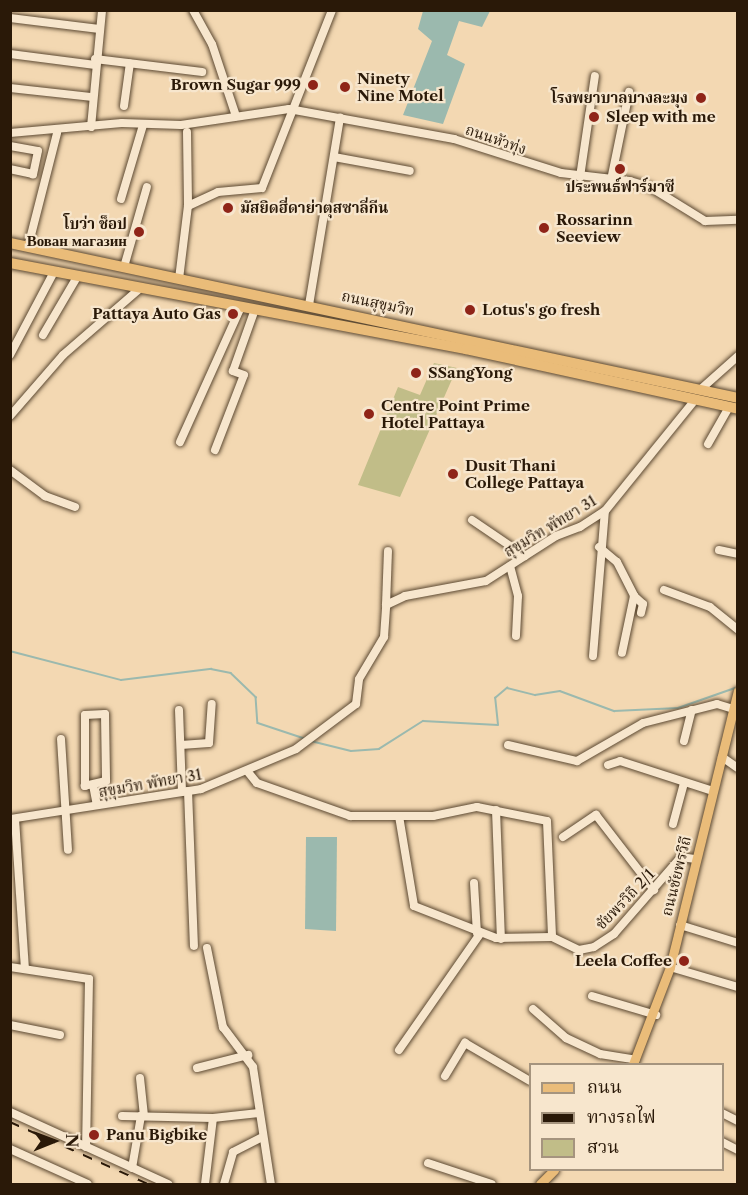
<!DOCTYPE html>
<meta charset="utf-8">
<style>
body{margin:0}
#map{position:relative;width:748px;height:1195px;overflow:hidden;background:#f3d8b2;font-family:"Libre Caslon Text","Noto Serif Thai",serif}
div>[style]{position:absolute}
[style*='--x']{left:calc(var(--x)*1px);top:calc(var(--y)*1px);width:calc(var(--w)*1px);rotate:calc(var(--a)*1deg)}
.green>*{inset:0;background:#c1bd88}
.water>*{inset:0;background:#9bb9ae}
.stream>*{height:1.5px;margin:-0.75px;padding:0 0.75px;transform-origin:0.75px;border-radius:0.75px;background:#9bb9ae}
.roads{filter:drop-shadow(0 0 2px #5c4932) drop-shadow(0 0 2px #5c4932)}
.minor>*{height:8px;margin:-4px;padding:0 4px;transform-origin:4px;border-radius:4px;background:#f7e6cd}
.major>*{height:9px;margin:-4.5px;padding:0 4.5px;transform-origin:4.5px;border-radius:4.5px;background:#eabc79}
.highway>*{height:10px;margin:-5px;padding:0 5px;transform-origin:5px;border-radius:5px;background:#eabc79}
.rail>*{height:1.5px;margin-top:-0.75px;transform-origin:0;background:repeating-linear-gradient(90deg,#2a1908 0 10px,transparent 0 20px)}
.dots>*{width:16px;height:16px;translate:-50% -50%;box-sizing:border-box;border:3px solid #f7e6cd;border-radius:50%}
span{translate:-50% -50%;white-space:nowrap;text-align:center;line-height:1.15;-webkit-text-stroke:4.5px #f7e6cd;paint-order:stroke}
.poi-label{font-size:15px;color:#2a1908;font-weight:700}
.left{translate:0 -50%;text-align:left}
.right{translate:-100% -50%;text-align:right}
.street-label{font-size:15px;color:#2a1908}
.frame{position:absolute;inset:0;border:12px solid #2a1908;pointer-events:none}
.legend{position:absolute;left:529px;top:1063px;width:195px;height:108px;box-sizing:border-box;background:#f7e6cd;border:2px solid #a5947e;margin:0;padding:8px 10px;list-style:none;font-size:18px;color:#2a1908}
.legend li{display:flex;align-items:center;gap:12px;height:30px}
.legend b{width:30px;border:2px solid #a5947e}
.north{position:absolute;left:24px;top:1111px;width:60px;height:60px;-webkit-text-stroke:4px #f7e6cd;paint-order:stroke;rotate:89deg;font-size:16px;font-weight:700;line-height:24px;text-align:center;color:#2a1908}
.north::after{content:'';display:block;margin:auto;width:21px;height:27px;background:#2a1908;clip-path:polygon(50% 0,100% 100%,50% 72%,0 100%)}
</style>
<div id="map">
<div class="green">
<div style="clip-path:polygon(434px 363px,457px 368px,400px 497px,358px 485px,398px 387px,420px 395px)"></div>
</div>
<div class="water">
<div style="clip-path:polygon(423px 11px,490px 11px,482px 27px,459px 21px,447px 55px,465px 64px,443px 124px,403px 115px,432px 41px,418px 29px)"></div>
<div style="clip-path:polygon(306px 837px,337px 837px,336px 931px,305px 929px)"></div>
</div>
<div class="stream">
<div style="--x:10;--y:651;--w:115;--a:14.6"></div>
<div style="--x:121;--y:680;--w:91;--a:-7"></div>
<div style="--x:211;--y:669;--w:20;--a:11"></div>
<div style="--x:231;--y:673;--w:35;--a:44"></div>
<div style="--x:256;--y:697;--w:26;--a:86"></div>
<div style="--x:258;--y:723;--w:51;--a:18.4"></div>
<div style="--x:311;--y:741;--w:41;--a:14"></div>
<div style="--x:351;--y:751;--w:28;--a:-4"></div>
<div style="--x:379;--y:749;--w:52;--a:-32.5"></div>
<div style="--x:423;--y:721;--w:75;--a:3.1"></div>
<div style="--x:498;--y:725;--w:27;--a:-96"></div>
<div style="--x:495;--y:698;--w:16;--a:-40"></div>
<div style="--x:507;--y:688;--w:29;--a:14"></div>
<div style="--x:535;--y:695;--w:25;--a:-9"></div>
<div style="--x:560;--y:691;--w:58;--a:20.3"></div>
<div style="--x:614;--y:711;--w:64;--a:-2.7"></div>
<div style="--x:678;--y:708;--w:60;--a:-19.3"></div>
</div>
<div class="roads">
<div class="minor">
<div style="--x:193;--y:10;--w:39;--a:61"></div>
<div style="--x:212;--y:44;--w:76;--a:71.6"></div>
<div style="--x:10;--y:18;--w:90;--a:7"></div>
<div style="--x:10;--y:54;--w:86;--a:7.4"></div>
<div style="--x:95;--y:59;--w:108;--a:6.9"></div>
<div style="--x:10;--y:88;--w:81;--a:6.3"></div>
<div style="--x:124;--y:106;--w:43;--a:-82.1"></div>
<div style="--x:91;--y:127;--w:118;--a:-84.6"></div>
<div style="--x:187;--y:132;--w:74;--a:89.2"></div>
<div style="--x:10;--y:133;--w:112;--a:-5.1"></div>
<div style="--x:122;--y:123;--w:59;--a:1.9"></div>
<div style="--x:181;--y:125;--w:109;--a:-8.4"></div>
<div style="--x:289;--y:109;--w:168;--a:10.3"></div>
<div style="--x:454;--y:139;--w:112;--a:17.6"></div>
<div style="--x:561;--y:173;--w:69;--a:6.6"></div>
<div style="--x:630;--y:181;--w:21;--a:17"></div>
<div style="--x:650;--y:187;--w:65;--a:31.7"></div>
<div style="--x:705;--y:221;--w:33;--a:-2"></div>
<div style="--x:10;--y:146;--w:28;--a:10"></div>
<div style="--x:38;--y:151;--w:24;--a:102"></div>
<div style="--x:33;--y:174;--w:24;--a:-168"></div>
<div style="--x:334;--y:157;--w:77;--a:10.4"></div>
<div style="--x:580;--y:177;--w:102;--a:-81.6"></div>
<div style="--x:611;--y:180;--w:90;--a:-78.4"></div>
<div style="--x:121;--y:199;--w:77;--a:-73.4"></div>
<div style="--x:28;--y:247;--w:118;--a:-75.7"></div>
<div style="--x:124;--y:267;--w:83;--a:-74"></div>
<div style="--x:179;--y:279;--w:74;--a:-83"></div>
<div style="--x:188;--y:206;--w:33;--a:-25"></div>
<div style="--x:218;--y:192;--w:44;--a:-5.2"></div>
<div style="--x:262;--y:188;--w:191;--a:-68.5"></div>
<div style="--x:309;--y:305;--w:190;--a:-80.6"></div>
<div style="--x:43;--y:335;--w:67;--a:-59.6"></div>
<div style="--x:10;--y:355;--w:94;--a:-62.1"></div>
<div style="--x:701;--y:389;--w:50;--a:-41.7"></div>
<div style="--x:10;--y:416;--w:81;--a:-49"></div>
<div style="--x:63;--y:355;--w:99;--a:-40.9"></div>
<div style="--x:180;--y:442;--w:146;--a:-65.7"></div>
<div style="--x:708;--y:444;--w:43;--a:-60.4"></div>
<div style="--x:215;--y:450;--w:80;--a:-68.9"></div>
<div style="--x:244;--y:375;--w:12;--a:-160"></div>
<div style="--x:233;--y:371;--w:63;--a:-70.4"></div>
<div style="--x:10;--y:470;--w:44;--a:36.6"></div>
<div style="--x:45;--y:496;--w:32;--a:20"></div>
<div style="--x:472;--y:520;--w:64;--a:34.2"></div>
<div style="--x:599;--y:547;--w:23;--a:40"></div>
<div style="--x:617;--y:562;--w:38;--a:63"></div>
<div style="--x:634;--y:596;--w:58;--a:101.9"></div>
<div style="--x:719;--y:550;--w:19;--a:12"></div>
<div style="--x:510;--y:566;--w:31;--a:75"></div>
<div style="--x:518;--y:596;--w:40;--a:92.9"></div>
<div style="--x:664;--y:590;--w:49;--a:20.3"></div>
<div style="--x:710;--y:607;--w:36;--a:39"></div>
<div style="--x:634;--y:596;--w:12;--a:42"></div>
<div style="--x:643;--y:604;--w:9;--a:103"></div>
<div style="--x:386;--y:605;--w:54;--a:-87.9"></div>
<div style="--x:593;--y:656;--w:145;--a:-85.3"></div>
<div style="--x:179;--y:710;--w:82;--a:87.9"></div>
<div style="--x:105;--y:714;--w:67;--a:89.1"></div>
<div style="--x:106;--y:781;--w:22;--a:167"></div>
<div style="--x:85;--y:786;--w:71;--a:-90"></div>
<div style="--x:85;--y:715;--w:20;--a:-3"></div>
<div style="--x:61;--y:739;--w:111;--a:86.4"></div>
<div style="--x:684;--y:741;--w:32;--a:-76"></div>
<div style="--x:181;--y:745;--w:28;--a:-4"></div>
<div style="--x:209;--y:743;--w:39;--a:-86"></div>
<div style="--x:508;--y:745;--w:71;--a:13.1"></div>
<div style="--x:577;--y:761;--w:76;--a:-29.9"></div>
<div style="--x:643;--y:723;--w:76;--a:-14.4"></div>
<div style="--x:717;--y:704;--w:17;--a:17"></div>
<div style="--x:722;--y:757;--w:19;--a:35"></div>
<div style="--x:608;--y:765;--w:13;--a:-18"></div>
<div style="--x:620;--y:761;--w:98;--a:17.9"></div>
<div style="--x:248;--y:772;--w:14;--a:51"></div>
<div style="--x:257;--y:783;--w:99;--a:19.5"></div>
<div style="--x:350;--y:816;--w:83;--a:0"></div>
<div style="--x:433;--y:816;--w:45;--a:-11.6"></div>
<div style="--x:477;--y:807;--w:71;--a:11.3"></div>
<div style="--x:547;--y:821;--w:116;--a:87.5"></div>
<div style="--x:93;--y:785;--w:20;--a:79"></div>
<div style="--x:188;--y:791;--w:155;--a:87.8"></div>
<div style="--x:496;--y:810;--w:129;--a:87.8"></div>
<div style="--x:399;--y:816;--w:91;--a:80.5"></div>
<div style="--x:414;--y:906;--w:88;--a:21.3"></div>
<div style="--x:496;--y:938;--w:56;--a:-1"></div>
<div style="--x:552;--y:937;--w:30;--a:26"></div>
<div style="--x:579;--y:950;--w:15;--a:-11"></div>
<div style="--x:594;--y:947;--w:24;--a:-33"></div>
<div style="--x:614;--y:934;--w:102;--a:-49"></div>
<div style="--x:681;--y:857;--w:15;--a:8"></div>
<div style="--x:10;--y:819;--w:193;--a:-8.9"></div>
<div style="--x:201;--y:789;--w:103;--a:-22.8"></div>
<div style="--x:296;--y:749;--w:75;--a:-36.9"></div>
<div style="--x:356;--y:704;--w:25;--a:-83"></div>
<div style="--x:359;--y:679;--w:49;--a:-59.2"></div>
<div style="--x:384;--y:637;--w:32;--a:-86"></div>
<div style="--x:386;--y:605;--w:21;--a:-25"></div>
<div style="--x:405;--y:596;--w:82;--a:-10.5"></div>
<div style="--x:486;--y:581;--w:83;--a:-32.7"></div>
<div style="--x:556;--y:536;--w:26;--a:-21"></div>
<div style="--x:580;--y:527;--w:30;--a:-33"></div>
<div style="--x:605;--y:511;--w:143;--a:-51"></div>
<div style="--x:15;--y:819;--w:150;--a:86.2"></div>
<div style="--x:673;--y:824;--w:42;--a:-75"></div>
<div style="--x:563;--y:837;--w:40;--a:-34"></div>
<div style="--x:596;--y:815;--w:95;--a:52.3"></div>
<div style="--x:474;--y:883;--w:50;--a:86.6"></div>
<div style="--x:680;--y:925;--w:61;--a:17.2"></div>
<div style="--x:207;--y:948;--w:81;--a:78.6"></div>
<div style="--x:223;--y:1027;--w:50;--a:53.1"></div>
<div style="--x:253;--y:1067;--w:118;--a:81.3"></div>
<div style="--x:10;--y:967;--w:80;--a:8.6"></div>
<div style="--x:89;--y:979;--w:168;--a:91"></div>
<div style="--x:670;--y:967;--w:71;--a:16.4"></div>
<div style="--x:592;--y:996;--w:67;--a:16.5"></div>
<div style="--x:533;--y:1009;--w:44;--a:41.3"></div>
<div style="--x:566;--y:1038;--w:38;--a:25"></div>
<div style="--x:600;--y:1054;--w:36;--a:9"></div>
<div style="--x:10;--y:1025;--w:51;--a:11.3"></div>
<div style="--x:399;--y:1050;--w:141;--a:-55.1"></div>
<div style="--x:197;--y:1068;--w:53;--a:-14.3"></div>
<div style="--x:445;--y:1076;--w:39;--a:-59"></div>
<div style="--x:465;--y:1043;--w:75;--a:30.3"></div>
<div style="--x:140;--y:1078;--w:38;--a:84"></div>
<div style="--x:10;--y:1112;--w:174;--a:24.5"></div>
<div style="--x:722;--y:1113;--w:18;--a:27"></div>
<div style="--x:122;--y:1116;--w:91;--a:1.3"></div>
<div style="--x:213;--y:1118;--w:46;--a:-6.2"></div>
<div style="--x:722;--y:1142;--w:18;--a:27"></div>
<div style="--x:10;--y:1149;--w:85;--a:24.2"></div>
<div style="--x:428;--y:1163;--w:67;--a:18.2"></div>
<div style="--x:132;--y:1168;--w:53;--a:-80.2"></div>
<div style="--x:205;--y:1184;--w:66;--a:-83.1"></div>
<div style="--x:224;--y:1184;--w:33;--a:-74"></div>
<div style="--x:233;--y:1152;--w:33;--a:-27"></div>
</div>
<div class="major">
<div style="--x:633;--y:1064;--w:104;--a:-69.1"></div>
<div style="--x:670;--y:967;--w:284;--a:-76.2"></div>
<div style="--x:540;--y:1184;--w:20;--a:-45"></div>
</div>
<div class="highway">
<div style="--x:10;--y:243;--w:744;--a:12.02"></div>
<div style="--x:10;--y:263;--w:464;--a:10.7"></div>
<div style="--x:466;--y:349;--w:279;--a:12.4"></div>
</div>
</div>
<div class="rail">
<div style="--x:10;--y:1122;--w:151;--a:24.2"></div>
</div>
<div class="dots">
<div style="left:313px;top:85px;background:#8f2418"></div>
<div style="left:345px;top:87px;background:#8f2418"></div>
<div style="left:701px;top:98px;background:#8f2418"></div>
<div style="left:594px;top:117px;background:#8f2418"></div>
<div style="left:620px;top:169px;background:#8f2418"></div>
<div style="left:228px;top:208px;background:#8f2418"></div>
<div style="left:544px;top:228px;background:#8f2418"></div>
<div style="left:139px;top:232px;background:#8f2418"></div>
<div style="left:470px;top:310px;background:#8f2418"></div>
<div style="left:233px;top:314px;background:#8f2418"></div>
<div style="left:416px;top:373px;background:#8f2418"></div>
<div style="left:369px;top:414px;background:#8f2418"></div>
<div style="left:453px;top:474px;background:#8f2418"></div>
<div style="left:684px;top:961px;background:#8f2418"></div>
<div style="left:94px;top:1135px;background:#8f2418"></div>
</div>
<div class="poi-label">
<span class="left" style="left:357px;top:87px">Ninety<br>Nine Motel</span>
<span class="right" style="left:301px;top:85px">Brown Sugar 999</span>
<span class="right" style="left:688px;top:98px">โรงพยาบาลบางละมุง</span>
<span class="left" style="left:606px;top:117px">Sleep with me</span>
<span style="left:620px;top:187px">ประพนธ์ฟาร์มาซี</span>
<span class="left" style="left:240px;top:208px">มัสยิดฮี่ดาย่าตุสซาลี่กีน</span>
<span class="left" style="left:556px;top:228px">Rossarinn<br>Seeview</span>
<span class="right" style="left:127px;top:232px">โบว่า ช็อป<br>Вован магазин</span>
<span class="left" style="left:482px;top:310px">Lotus's go fresh</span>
<span class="right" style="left:221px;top:314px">Pattaya Auto Gas</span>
<span class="left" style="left:428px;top:373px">SSangYong</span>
<span class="left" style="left:381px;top:414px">Centre Point Prime<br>Hotel Pattaya</span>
<span class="left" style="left:465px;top:474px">Dusit Thani<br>College Pattaya</span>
<span class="right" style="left:672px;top:961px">Leela Coffee</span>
<span class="left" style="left:106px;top:1135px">Panu Bigbike</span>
</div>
<div class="street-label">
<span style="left:496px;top:139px;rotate:19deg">ถนนหัวทุ่ง</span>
<span style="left:378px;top:303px;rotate:12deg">ถนนสุขุมวิท</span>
<span style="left:550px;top:526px;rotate:-31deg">สุขุมวิท พัทยา 31</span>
<span style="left:150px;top:783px;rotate:-10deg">สุขุมวิท พัทยา 31</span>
<span style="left:676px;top:876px;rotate:-76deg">ถนนชัยพรวิถี</span>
<span style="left:625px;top:899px;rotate:-46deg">ชัยพรวิถี 2/1</span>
</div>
<div class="frame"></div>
<ul class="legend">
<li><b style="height:8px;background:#eabc79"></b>ถนน</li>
<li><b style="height:8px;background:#2a1908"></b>ทางรถไฟ</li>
<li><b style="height:16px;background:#c1bd88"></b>สวน</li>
</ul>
<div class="north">N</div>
</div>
